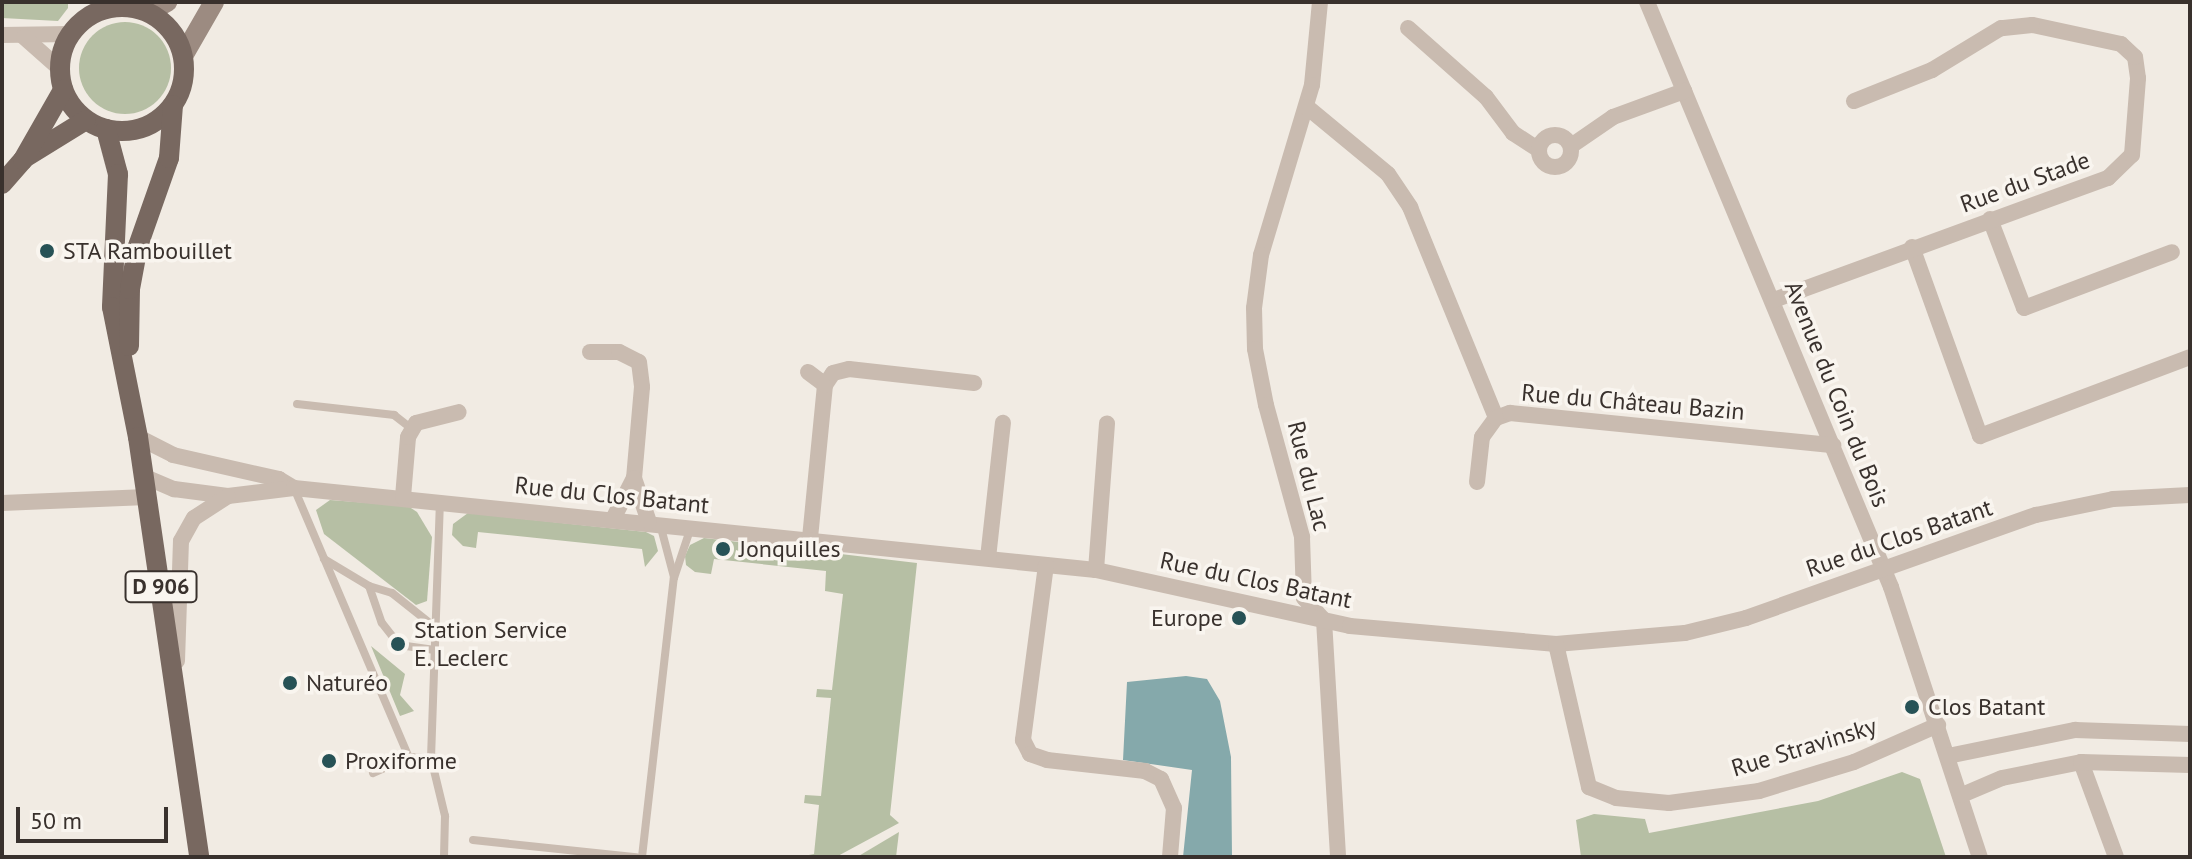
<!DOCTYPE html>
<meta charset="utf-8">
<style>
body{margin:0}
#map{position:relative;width:2192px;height:859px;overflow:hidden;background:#f1ebe3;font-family:"PT Sans",sans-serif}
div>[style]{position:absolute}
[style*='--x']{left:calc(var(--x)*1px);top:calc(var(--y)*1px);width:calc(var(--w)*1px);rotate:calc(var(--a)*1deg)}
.green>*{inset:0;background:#b6bfa4}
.round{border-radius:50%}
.water>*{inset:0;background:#85a9ab}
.service>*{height:8px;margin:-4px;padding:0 4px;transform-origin:4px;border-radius:4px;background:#c9bbb0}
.minor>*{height:16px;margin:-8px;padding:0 8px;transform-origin:8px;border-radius:8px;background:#c9bbb0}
.minor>.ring{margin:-8px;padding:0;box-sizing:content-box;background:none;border:16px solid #c9bbb0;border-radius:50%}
.secondary>*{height:20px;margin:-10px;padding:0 10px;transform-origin:10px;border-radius:10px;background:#9c8b81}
.primary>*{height:20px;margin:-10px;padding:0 10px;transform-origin:10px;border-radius:10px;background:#786860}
.primary>.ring{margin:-10px;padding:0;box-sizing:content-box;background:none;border:20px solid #786860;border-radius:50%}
.dots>*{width:22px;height:22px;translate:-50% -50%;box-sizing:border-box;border:4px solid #f9f5ef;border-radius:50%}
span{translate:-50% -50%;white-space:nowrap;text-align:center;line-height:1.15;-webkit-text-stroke:7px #f9f5ef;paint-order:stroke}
.shield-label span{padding:2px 6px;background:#f9f5ef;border:2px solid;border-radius:6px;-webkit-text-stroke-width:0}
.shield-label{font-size:22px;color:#39312d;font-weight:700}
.street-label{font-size:24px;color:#39312d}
.poi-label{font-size:24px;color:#39312d}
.left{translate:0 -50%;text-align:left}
.right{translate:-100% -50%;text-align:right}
.frame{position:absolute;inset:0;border:4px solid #39312d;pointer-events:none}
.scale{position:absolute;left:16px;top:807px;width:152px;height:36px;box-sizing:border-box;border:4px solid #39312d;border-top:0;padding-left:10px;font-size:24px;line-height:28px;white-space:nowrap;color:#39312d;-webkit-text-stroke:6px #f9f5ef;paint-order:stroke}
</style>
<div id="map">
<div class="green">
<div style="clip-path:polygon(2px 2px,68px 2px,68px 8px,58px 21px,2px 18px)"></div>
<div class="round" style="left:79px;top:22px;width:92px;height:92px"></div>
<div style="clip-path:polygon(330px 500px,408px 506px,417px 512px,432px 537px,427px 601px,416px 605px,324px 534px,316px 510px)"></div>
<div style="clip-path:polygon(468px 513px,646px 532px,654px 536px,658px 551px,645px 567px,642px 549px,478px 532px,476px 548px,463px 546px,452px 535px,453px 524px)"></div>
<div style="clip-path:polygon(704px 538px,917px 563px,890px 815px,899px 823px,836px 857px,798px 857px,814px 854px,819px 805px,804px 803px,805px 795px,821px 796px,831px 698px,816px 697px,817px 689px,832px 690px,843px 594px,825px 591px,826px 571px,714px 559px,711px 574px,695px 572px,686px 565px,685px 556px,690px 545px)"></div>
<div style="clip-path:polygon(371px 646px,405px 674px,400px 695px,414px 711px,400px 716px)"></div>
<div style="clip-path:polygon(1902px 772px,1920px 779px,1946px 857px,1581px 857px,1576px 820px,1594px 814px,1645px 819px,1649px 833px,1818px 801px)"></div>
<div style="clip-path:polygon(899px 832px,896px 857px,857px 857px)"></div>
</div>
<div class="water">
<div style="clip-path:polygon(1186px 676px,1207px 679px,1220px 701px,1231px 757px,1232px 857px,1183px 857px,1192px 770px,1123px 760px,1127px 682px)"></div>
</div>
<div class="service">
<div style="--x:297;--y:404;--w:98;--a:6.5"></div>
<div style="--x:394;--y:415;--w:23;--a:38"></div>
<div style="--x:294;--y:488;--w:293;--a:66.9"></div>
<div style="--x:660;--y:524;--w:55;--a:75.2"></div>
<div style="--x:324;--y:559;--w:52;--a:31"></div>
<div style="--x:369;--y:586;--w:39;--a:71"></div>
<div style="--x:382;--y:623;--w:28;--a:52"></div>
<div style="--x:399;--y:645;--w:36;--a:8"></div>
<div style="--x:369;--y:586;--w:24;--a:17"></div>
<div style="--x:392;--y:593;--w:56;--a:38.5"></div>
<div style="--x:431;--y:758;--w:60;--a:76.4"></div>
<div style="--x:445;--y:816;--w:41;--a:91.4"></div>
<div style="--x:373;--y:773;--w:39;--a:-24"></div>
<div style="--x:409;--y:757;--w:22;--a:3"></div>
<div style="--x:431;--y:758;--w:256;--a:-88"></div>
<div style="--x:473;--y:840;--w:164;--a:6"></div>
<div style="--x:642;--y:857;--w:281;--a:-83.5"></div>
<div style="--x:674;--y:578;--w:54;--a:-71.6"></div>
</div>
<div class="minor">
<div style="--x:1320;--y:2;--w:83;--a:95.5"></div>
<div style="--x:1312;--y:85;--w:177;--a:106.7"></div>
<div style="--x:1261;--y:255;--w:53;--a:97.5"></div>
<div style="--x:1254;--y:308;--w:41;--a:88.6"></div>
<div style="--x:1255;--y:349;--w:57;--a:78.9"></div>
<div style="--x:1266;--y:405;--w:137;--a:74.7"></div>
<div style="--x:1302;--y:537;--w:61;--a:88.1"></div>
<div style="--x:1304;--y:598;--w:30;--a:48"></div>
<div style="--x:1324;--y:620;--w:237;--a:86.6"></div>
<div style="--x:1647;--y:2;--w:634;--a:67.36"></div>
<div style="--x:1891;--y:587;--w:284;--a:71.8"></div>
<div style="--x:1408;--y:28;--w:104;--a:41.5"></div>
<div style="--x:1486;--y:97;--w:45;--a:53.1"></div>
<div style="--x:1513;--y:133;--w:30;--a:33"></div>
<div style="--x:2;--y:35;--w:68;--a:-0.8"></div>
<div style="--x:24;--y:37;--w:48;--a:41.6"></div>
<div style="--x:1307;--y:107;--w:105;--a:39.6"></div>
<div style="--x:1388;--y:174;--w:40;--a:56"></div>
<div style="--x:1410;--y:207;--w:228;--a:67.8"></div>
<div class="ring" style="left:1539px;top:135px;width:16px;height:16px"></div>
<div style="--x:1571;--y:146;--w:51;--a:-34.6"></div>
<div style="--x:1613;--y:117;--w:76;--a:-20.1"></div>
<div style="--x:1990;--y:219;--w:95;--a:69.1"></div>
<div style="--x:2024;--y:308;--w:158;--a:-20.7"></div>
<div style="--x:1912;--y:247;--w:201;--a:70.2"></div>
<div style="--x:1980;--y:436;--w:224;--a:-20.6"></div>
<div style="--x:1774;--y:300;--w:356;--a:-20.1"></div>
<div style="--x:2108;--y:178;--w:33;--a:-44"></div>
<div style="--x:2132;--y:155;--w:77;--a:-85.5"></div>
<div style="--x:2138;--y:78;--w:21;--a:-98"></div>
<div style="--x:2135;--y:57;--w:19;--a:-137"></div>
<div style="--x:2121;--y:44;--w:91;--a:-167.9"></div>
<div style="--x:2032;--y:25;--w:31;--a:174"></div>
<div style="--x:2001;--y:28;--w:81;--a:148.7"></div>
<div style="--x:1932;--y:70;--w:84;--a:158.3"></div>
<div style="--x:590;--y:352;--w:29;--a:0"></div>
<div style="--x:619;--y:352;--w:22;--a:27"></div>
<div style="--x:639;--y:362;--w:25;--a:83"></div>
<div style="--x:642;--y:387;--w:91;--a:95"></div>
<div style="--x:634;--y:478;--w:46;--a:117.1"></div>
<div style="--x:808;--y:372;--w:21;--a:37"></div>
<div style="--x:825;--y:385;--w:155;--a:95.6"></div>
<div style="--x:825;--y:385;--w:14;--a:-56"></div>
<div style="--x:833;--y:373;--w:16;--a:-14"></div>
<div style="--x:849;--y:369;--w:126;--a:6.4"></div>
<div style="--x:138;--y:437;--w:39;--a:27"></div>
<div style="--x:173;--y:455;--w:109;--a:12.8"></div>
<div style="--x:279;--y:479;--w:17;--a:31"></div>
<div style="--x:143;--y:476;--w:34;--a:23"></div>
<div style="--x:174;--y:489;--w:54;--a:7.4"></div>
<div style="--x:228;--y:496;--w:66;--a:-6.9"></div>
<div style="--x:294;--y:488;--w:806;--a:5.84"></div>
<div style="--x:1096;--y:570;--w:260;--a:12.4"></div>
<div style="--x:1350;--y:626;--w:207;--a:5"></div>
<div style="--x:1556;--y:644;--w:129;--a:-4.9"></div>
<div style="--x:1685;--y:633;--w:63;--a:-13.8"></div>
<div style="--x:1746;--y:618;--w:308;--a:-19.6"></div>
<div style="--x:2036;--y:515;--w:79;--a:-11.7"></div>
<div style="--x:2113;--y:499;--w:77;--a:-3"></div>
<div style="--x:634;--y:478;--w:46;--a:71.2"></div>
<div style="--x:1477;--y:482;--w:45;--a:-83.7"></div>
<div style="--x:1482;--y:437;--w:24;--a:-54"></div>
<div style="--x:1496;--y:418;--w:15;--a:-20"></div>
<div style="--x:1510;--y:413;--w:325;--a:5.7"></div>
<div style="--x:403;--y:497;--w:60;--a:-85.2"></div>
<div style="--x:408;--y:437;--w:16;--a:-60"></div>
<div style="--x:416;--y:423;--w:44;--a:-14.3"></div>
<div style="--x:2;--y:503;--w:145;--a:-2.4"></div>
<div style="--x:988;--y:558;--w:136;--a:-83.7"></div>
<div style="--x:1046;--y:565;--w:177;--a:97.5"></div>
<div style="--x:1023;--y:740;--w:16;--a:63"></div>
<div style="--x:1030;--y:754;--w:18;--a:19"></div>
<div style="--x:1047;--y:760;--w:99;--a:6.4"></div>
<div style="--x:1145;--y:771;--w:18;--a:27"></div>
<div style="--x:1161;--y:779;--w:32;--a:66"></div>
<div style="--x:1174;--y:808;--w:49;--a:94.7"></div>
<div style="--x:1096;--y:570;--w:147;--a:-85.7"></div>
<div style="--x:1556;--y:644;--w:147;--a:77"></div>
<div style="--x:1589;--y:787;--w:29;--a:22"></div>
<div style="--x:1616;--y:798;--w:53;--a:5.4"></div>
<div style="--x:1669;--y:803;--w:91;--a:-7.6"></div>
<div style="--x:1759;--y:791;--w:99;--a:-17"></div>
<div style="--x:1854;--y:762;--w:92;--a:-23.8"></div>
<div style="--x:177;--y:661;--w:120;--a:-88.1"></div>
<div style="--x:181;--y:541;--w:26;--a:-61"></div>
<div style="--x:194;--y:518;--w:40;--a:-32.9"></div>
<div style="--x:1948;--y:756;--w:130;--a:-11.6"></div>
<div style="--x:2075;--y:730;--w:115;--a:2"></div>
<div style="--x:2081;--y:762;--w:101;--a:69.8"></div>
<div style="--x:1962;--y:795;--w:43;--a:-23"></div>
<div style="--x:2002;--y:778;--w:81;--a:-11.4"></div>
<div style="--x:2081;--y:762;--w:109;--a:1.6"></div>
</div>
<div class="secondary">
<div style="--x:149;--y:12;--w:21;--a:-29"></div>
<div style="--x:183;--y:56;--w:62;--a:-60.1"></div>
</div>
<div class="primary">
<div class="ring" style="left:60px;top:7px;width:104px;height:104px"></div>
<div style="--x:106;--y:129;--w:47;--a:75.1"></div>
<div style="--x:118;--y:174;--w:133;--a:92.6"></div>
<div style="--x:112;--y:307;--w:133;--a:78.7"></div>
<div style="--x:138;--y:437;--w:424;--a:81.7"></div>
<div style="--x:26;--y:157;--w:70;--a:-31.7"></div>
<div style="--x:2;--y:184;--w:32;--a:-49"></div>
<div style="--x:23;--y:160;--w:81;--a:-60.3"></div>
<div style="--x:129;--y:346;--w:57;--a:-89"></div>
<div style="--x:130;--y:289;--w:44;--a:-79.5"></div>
<div style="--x:138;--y:246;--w:93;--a:-70.6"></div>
<div style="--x:169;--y:158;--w:53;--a:-85.7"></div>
</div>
<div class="dots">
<div style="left:47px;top:251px;background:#275256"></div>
<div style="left:723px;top:549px;background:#275256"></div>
<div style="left:1239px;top:618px;background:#275256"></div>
<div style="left:398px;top:644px;background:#275256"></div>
<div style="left:290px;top:683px;background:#275256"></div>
<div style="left:1912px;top:707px;background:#275256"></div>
<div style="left:329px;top:761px;background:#275256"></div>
</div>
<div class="shield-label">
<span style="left:161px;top:587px">D 906</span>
</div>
<div class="street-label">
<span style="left:2025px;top:182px;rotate:-20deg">Rue du Stade</span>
<span style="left:1837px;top:394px;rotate:68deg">Avenue du Coin du Bois</span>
<span style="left:1633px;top:402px;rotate:5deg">Rue du Château Bazin</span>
<span style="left:1309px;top:476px;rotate:76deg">Rue du Lac</span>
<span style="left:612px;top:495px;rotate:6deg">Rue du Clos Batant</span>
<span style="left:1899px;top:538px;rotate:-19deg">Rue du Clos Batant</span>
<span style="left:1256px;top:580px;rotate:12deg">Rue du Clos Batant</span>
<span style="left:1804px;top:747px;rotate:-17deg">Rue Stravinsky</span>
</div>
<div class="poi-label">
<span class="left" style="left:63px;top:251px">STA Rambouillet</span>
<span class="left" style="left:739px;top:549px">Jonquilles</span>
<span class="right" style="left:1223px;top:618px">Europe</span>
<span class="left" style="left:414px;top:644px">Station Service<br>E. Leclerc</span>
<span class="left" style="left:306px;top:683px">Naturéo</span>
<span class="left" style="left:1928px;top:707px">Clos Batant</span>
<span class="left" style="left:345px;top:761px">Proxiforme</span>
</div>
<div class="frame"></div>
<div class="scale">50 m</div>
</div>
